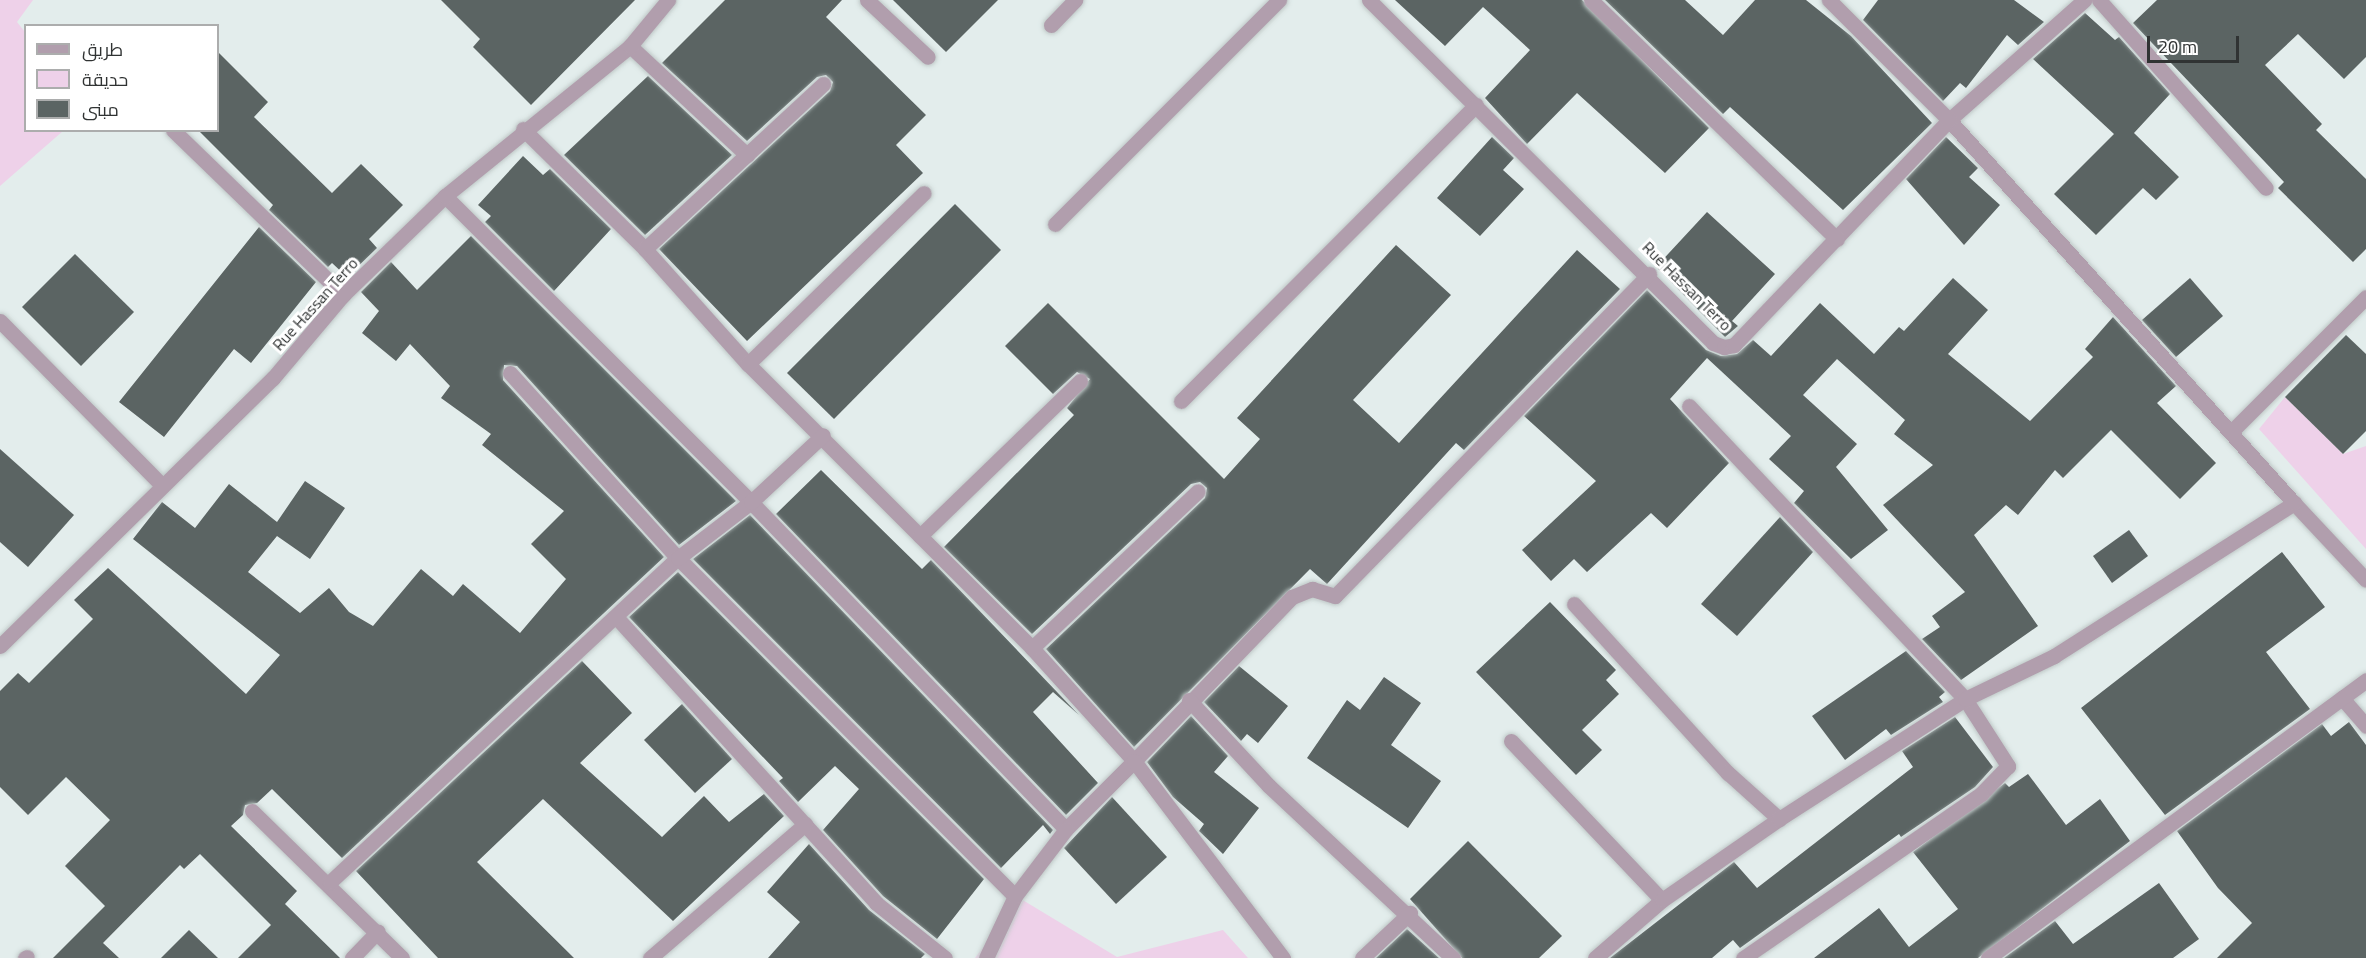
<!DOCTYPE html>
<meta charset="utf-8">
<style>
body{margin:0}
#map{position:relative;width:2366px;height:958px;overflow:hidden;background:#e3edec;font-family:"Titillium Web",Cairo,sans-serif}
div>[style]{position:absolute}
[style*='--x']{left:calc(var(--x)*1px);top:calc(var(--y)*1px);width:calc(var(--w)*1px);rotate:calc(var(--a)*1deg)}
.green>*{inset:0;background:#eed1e9}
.building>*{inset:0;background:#5b6463}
.roads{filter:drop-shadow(0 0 2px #bfc8c7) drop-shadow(0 0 2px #bfc8c7)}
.minor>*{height:15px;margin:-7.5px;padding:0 7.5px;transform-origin:7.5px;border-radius:7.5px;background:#b19ead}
span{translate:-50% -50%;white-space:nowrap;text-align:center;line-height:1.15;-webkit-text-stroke:6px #fff;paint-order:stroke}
.street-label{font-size:16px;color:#303333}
.legend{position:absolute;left:24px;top:24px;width:195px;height:108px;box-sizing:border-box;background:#fff;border:2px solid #acadad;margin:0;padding:8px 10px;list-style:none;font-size:18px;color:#303333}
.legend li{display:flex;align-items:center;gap:12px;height:30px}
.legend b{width:30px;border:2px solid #acadad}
.scale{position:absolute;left:2147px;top:36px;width:92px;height:27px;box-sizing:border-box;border:3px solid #303333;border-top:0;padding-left:8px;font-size:18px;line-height:21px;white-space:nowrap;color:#303333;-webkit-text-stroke:4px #fff;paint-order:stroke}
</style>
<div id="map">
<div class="green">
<div style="clip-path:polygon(0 0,33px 0,17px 22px,25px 32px,26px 130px,63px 131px,0 186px)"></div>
<div style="clip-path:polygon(2285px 397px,2343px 454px,2366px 446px,2366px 549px,2259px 429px)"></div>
<div style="clip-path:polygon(1021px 899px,1117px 957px,1223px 930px,1248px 958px,975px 958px)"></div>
</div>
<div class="building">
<div style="clip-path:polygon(441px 0,635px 0,531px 105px,473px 47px,480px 39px)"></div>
<div style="clip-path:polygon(725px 0,842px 0,826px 17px,926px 115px,896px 145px,923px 173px,747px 341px,659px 249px,830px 91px,833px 82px,826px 75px,817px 77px,747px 141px,662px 63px)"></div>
<div style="clip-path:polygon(893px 0,998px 0,946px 52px)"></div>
<div style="clip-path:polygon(1395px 0,1582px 0,1709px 128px,1665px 173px,1577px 93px,1527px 144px,1485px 98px,1530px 50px,1483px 7px,1445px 46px)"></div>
<div style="clip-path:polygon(1605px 0,1685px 0,1723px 35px,1755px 0,1806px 0,1851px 36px,1932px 123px,1843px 210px,1730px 107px,1723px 114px)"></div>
<div style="clip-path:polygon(1878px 0,2014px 0,2044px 22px,2018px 45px,2007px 35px,1966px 88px,1960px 83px,1943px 101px,1863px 20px)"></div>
<div style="clip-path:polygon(2157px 0,2366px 0,2366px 57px,2344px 79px,2298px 34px,2265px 65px,2322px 124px,2316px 130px,2366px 179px,2366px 249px,2353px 262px,2278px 188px,2284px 182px,2133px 23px)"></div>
<div style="clip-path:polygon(2085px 13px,2115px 40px,2119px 37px,2170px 94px,2134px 133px,2179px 177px,2156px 200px,2143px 188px,2096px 235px,2054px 194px,2114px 134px,2033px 59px)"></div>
<div style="clip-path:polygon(218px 52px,268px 102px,254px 117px,332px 193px,361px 164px,403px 205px,369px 239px,377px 248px,347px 277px,332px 263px,328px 267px,269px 210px,273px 205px,198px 130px,218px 130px)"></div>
<div style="clip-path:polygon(648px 76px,732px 155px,645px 235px,564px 155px)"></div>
<div style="clip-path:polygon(1492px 137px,1514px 158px,1503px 170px,1524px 189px,1480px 236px,1437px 198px)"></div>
<div style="clip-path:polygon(1946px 137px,1978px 168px,1969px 177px,2000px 205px,1964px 245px,1906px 179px)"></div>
<div style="clip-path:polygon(523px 156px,543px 175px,550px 169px,611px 229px,554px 291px,485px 222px,491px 216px,478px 205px)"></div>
<div style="clip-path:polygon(955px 204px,1001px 250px,834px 419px,787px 373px)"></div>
<div style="clip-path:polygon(1707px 212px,1775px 274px,1732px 321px,1738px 326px,1725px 337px,1656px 267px)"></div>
<div style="clip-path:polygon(259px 227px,316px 282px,251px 363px,234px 349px,164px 437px,119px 402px)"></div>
<div style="clip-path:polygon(471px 236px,736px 501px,679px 545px,517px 366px,504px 365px,503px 380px,664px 557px,342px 858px,272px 789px,257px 803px,245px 805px,243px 815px,231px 826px,297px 891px,285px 904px,340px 958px,238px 958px,271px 925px,200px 854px,184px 869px,180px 865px,103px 943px,119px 958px,53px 958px,105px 906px,65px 866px,110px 820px,66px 777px,28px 815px,0 787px,0 691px,18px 673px,29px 683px,93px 619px,74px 600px,108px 568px,246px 694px,280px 655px,133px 539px,162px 502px,195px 528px,229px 484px,277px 522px,305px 481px,345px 508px,310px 559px,277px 536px,248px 572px,300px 613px,329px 588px,349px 612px,373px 626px,421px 569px,453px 596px,463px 584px,520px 633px,566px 579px,531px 544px,564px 511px,482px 445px,491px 434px,441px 398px,450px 386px,410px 344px,396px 361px,362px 333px,379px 311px,361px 292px,391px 262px,417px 290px)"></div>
<div style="clip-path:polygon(1396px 245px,1451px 295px,1353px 400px,1399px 443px,1577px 250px,1620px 289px,1464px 450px,1456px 443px,1327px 584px,1310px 569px,1134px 747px,1046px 649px,1205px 498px,1207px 488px,1200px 482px,1191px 484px,1032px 634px,944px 547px,1074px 415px,1067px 408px,1090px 379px,1077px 372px,1053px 394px,1005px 346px,1048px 303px,1224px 479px,1260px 439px,1237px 418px)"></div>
<div style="clip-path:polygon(75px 254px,134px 312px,81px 366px,22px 307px)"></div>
<div style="clip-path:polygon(1953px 278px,1988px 310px,1948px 354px,2030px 421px,2093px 357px,2085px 349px,2113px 317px,2176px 386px,2157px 403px,2216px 463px,2180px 499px,2111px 430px,2063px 478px,2055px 470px,2018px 515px,2006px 505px,1974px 535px,2038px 626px,1961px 680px,1922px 639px,1940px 627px,1932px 616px,1965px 592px,1883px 505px,1933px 465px,1894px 434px,1905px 420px,1837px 359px,1803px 395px,1857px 444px,1836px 467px,1888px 530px,1851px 559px,1794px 503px,1804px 491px,1769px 459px,1791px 436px,1707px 358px,1670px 399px,1729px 463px,1667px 528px,1651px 513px,1587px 572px,1574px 559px,1551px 581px,1522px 550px,1596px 481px,1524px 416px,1647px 290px,1706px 350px,1721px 356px,1737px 354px,1753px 340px,1771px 356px,1820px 303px,1874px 354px,1899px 327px,1904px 331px)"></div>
<div style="clip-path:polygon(2190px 278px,2223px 316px,2176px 357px,2142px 320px)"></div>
<div style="clip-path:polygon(2346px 335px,2366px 354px,2366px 431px,2343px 454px,2285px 397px)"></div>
<div style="clip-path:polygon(0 449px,74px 515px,28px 567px,0 542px)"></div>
<div style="clip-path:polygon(821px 470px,922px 569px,931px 560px,1079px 715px,1053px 692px,1033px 712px,1098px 783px,1066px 815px,776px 514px)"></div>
<div style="clip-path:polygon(750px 515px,1053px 830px,1050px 834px,1043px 825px,1001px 868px,693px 559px)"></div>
<div style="clip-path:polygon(1780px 517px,1813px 552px,1737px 636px,1701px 604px)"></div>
<div style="clip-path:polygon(2129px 530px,2148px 556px,2112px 583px,2093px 556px)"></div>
<div style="clip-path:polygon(2282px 552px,2325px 607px,2266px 652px,2310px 709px,2165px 815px,2081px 708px)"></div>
<div style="clip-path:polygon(678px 572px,984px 879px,937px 939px,883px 896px,823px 830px,859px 789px,835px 766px,798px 802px,779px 781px,783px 778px,629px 617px)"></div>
<div style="clip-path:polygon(1550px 602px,1616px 670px,1606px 680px,1619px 694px,1582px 730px,1602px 750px,1576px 775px,1476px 672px)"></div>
<div style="clip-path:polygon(1906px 651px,1945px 692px,1939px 697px,1943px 702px,1891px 735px,1886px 729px,1845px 760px,1812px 716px)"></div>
<div style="clip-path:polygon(582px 661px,632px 713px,580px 763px,662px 837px,704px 796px,729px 822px,764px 794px,784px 816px,673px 921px,543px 799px,477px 862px,574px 958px,438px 958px,356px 871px)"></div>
<div style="clip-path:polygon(1239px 666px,1288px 706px,1258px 743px,1247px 734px,1241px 741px,1204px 702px)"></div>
<div style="clip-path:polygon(1384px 677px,1421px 703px,1391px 745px,1441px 781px,1408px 828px,1307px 758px,1347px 700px,1360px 710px)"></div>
<div style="clip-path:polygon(682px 704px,732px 759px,695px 793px,644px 740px)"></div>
<div style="clip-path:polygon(1191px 716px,1228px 756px,1214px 772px,1259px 808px,1223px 854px,1199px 831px,1204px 824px,1173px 797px,1147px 762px)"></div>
<div style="clip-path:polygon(1955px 717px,1993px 767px,1975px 787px,1901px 837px,1899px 834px,1740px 948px,1733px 940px,1712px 958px,1610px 958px,1734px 862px,1757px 888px,1913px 767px,1902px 751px)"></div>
<div style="clip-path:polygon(2349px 722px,2366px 745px,2366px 958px,2217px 958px,2252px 923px,2218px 888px,2177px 831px,2322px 724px,2331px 736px)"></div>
<div style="clip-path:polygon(2028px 774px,2066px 825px,2100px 799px,2130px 841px,1978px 958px,1814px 958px,1879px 908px,1909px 947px,1958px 909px,1913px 852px,2005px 783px,2009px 787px)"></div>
<div style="clip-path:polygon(1112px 797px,1167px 857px,1116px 904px,1064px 848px)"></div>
<div style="clip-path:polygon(1468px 841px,1562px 936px,1539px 958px,1462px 958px,1410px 899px)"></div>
<div style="clip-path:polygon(809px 844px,869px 910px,925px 954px,921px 958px,768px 958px,800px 922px,767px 892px)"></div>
<div style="clip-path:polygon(2159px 883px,2199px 939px,2173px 958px,2004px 958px,2055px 921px,2073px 944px)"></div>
<div style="clip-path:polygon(1407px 929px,1439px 958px,1376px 958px)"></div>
<div style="clip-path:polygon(189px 930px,218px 958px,161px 958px)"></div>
</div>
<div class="roads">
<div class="minor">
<div style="--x:867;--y:0;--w:83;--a:43.1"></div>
<div style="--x:1369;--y:0;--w:486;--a:44.9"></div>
<div style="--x:1713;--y:343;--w:12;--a:20"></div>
<div style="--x:1724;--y:347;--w:10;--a:-11"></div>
<div style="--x:1734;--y:345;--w:311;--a:-46.3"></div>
<div style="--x:1949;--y:120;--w:181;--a:-41.6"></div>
<div style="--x:1591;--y:0;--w:343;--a:44.2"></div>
<div style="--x:2099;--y:0;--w:251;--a:48.4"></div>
<div style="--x:1051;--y:25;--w:35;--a:-46"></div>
<div style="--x:630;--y:46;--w:160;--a:43"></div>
<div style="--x:523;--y:129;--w:171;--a:44.5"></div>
<div style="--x:645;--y:249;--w:154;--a:48.2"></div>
<div style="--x:748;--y:364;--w:402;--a:45"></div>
<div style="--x:1032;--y:648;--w:152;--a:47.9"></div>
<div style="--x:1134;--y:761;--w:228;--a:-46.1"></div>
<div style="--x:1292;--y:597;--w:22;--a:-22"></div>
<div style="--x:1312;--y:589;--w:24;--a:17"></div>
<div style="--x:1335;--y:596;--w:450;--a:-45.7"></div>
<div style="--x:173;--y:130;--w:237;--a:44.1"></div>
<div style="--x:445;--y:196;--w:433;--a:45"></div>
<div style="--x:751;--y:502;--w:454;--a:46.1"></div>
<div style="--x:1066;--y:829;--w:96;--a:-45"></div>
<div style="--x:1134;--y:761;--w:247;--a:52.9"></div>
<div style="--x:1055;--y:224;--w:317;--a:-45"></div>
<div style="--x:645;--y:249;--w:243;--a:-42.8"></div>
<div style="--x:0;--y:321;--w:231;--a:45.4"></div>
<div style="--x:748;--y:364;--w:245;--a:-44.2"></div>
<div style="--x:510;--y:373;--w:250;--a:47.8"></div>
<div style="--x:678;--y:558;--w:477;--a:45.1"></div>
<div style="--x:1181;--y:401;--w:418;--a:-45.1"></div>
<div style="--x:1689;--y:406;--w:403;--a:46.7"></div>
<div style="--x:1965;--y:699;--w:80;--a:57.3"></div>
<div style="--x:2008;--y:766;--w:39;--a:134"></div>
<div style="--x:1981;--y:794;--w:289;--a:145.4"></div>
<div style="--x:2233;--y:430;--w:188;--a:-45"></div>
<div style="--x:2294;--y:503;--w:105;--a:46.9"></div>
<div style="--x:920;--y:536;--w:223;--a:-44.1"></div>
<div style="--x:1574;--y:604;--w:229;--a:47.7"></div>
<div style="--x:1728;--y:773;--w:69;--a:42"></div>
<div style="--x:617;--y:618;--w:385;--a:47.7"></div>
<div style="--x:876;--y:903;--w:88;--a:38.6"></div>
<div style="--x:0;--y:646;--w:383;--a:-44.5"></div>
<div style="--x:273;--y:378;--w:109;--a:-49.9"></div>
<div style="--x:343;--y:295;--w:142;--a:-44.1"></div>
<div style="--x:445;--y:196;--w:238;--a:-39"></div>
<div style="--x:630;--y:46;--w:60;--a:-50.4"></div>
<div style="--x:1032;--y:648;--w:228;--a:-43.4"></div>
<div style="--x:2342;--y:698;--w:37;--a:49"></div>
<div style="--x:1189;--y:700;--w:117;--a:47.1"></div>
<div style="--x:1269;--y:786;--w:252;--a:43.1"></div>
<div style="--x:1511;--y:741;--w:219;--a:46.5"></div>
<div style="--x:252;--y:811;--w:210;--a:44.4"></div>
<div style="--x:330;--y:882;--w:475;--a:-43"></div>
<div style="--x:678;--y:558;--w:92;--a:-37.5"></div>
<div style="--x:751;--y:502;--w:98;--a:-42.9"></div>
<div style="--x:25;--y:958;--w:2;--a:-27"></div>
<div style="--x:352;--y:958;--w:37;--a:-46"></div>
<div style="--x:650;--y:958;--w:205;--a:-40.8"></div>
<div style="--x:986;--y:958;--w:68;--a:-64.9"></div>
<div style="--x:1015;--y:896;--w:84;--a:-52.7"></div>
<div style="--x:1362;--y:958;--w:66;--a:-43.2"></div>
<div style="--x:1595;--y:958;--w:89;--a:-40.9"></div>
<div style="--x:1662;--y:900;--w:142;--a:-34.7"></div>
<div style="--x:1779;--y:819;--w:221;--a:-32.8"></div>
<div style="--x:1965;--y:699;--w:99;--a:-25.8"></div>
<div style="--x:2054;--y:656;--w:285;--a:-32.5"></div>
<div style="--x:2294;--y:503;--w:515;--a:-132.01"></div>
<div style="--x:1949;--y:120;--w:170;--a:-135"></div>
<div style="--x:1988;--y:958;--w:469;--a:-36.3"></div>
</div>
</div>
<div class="street-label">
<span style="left:1687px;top:286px;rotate:45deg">Rue Hassan Terro</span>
<span style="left:315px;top:304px;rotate:-48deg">Rue Hassan Terro</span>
</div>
<ul class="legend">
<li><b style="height:8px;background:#b19ead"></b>طريق</li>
<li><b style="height:16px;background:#eed1e9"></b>حديقة</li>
<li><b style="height:16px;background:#5b6463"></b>مبنى</li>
</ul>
<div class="scale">20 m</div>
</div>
